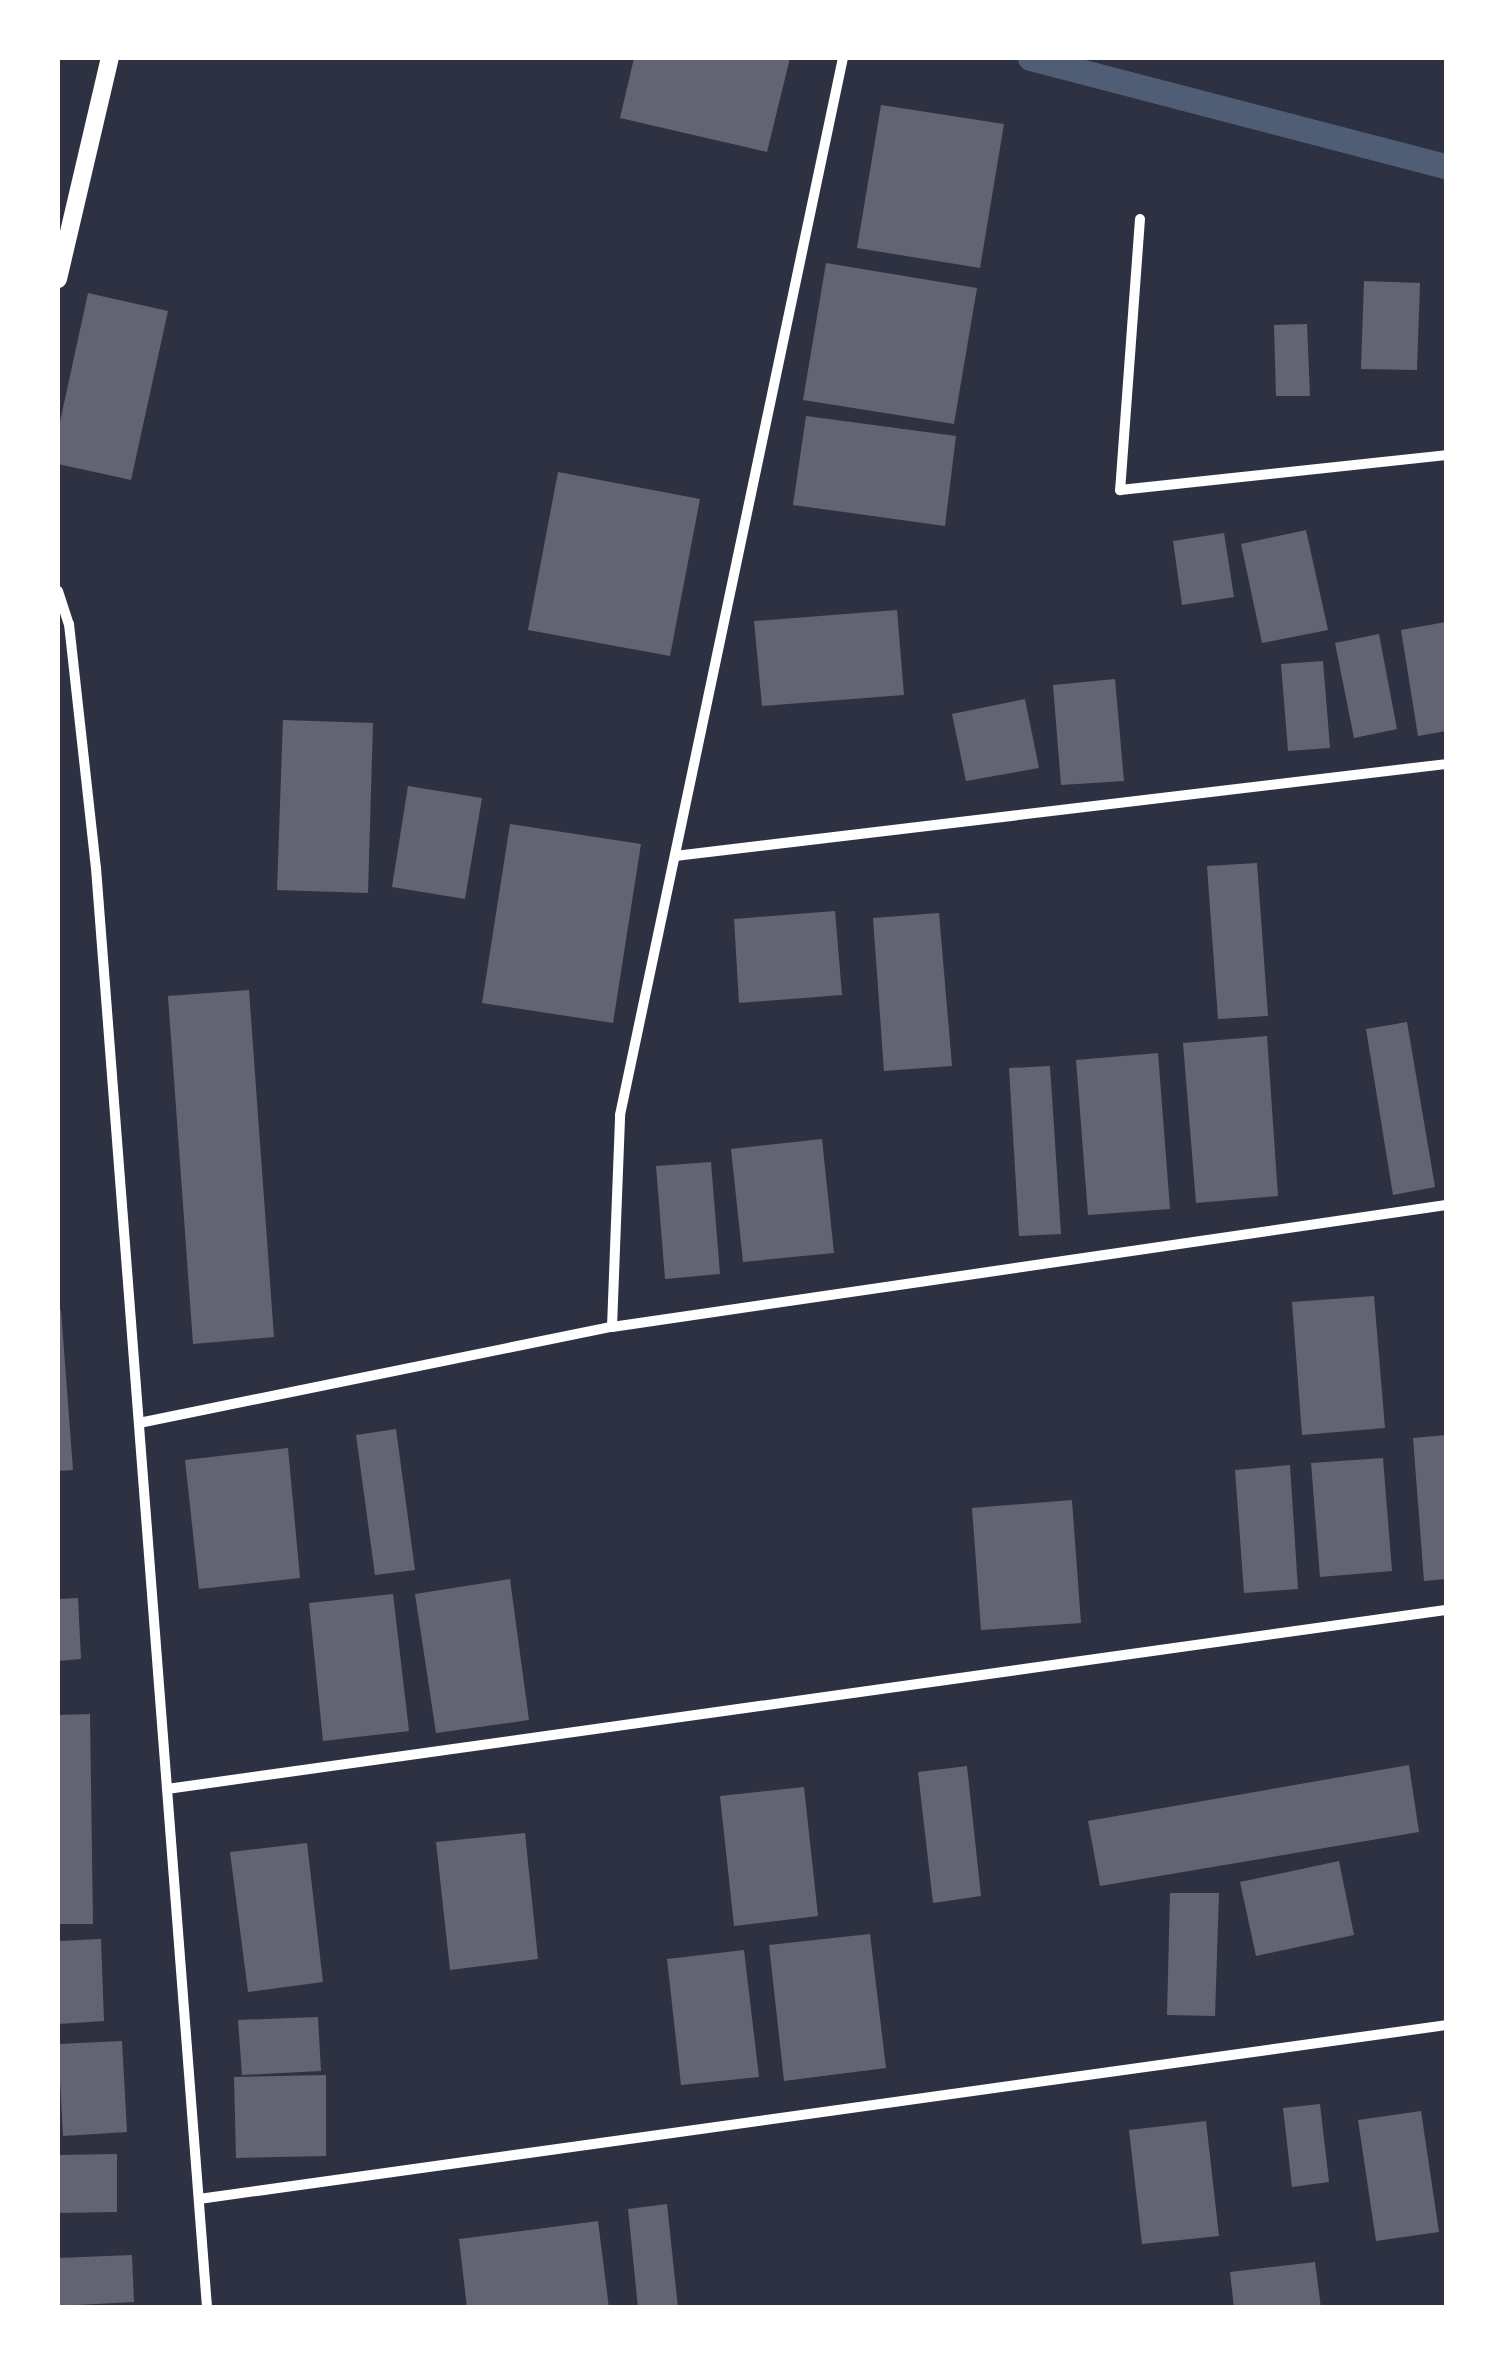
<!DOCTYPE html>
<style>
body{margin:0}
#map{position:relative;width:1504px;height:2365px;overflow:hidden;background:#2d3142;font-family:Figtree,sans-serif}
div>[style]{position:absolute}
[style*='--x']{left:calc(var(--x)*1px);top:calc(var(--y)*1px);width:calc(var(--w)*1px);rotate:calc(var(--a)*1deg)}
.stream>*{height:25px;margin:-12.5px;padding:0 12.5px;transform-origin:12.5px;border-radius:12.5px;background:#4f5d75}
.building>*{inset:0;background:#626471}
.minor>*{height:10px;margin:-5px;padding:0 5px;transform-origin:5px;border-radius:5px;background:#fff}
.tertiary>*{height:18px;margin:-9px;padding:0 9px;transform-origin:9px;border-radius:9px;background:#fff}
span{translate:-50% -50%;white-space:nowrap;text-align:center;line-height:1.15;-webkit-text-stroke:8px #fff;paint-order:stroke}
.frame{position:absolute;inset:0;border:60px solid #fff;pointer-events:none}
</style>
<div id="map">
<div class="stream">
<div style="--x:1030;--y:58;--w:430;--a:14.6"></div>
</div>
<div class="building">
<div style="clip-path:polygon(634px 58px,790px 58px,767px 152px,620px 118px)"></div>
<div style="clip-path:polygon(881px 105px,1004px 124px,980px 268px,857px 248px)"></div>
<div style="clip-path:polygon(826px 263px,977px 288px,954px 424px,803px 400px)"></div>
<div style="clip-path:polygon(1364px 281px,1420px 283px,1417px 370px,1361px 369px)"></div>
<div style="clip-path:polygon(88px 293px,168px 311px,131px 480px,58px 464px,58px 431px)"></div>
<div style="clip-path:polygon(1307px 324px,1310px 396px,1276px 396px,1274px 325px)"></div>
<div style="clip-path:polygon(806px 416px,956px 436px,945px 526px,793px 505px)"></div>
<div style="clip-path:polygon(558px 472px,700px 499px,670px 656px,528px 630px)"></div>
<div style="clip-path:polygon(1306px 530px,1328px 630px,1262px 643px,1241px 544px)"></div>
<div style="clip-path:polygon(1224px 533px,1234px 597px,1182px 605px,1173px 541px)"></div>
<div style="clip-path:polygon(897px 610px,904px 695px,762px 706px,754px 621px)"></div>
<div style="clip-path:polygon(1446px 622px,1446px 731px,1418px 736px,1401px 630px)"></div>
<div style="clip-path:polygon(1379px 634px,1397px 729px,1354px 738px,1335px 643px)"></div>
<div style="clip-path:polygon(1323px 661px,1330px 748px,1288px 751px,1281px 664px)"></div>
<div style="clip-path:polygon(1115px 679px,1124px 781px,1061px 785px,1053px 685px)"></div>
<div style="clip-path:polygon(1025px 699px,1039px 768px,966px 781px,952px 714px)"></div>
<div style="clip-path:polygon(283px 720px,373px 723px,368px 893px,277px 890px)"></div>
<div style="clip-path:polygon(408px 786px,482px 798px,465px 899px,392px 887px)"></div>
<div style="clip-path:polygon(510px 824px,641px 844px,613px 1023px,482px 1003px)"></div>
<div style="clip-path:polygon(1257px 863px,1268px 1016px,1218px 1019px,1207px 866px)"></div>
<div style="clip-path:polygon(835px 911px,842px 995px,739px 1003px,734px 919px)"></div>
<div style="clip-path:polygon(939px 913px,952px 1066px,884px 1071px,873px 918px)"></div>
<div style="clip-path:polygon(249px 990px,274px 1337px,193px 1344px,168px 996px)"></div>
<div style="clip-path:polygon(1407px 1022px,1435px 1187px,1393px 1195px,1366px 1029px)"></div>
<div style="clip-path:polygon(1267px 1036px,1278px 1196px,1196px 1203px,1183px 1043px)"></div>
<div style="clip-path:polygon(1158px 1053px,1170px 1209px,1088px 1215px,1076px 1060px)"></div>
<div style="clip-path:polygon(1050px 1066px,1061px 1234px,1019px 1236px,1009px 1068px)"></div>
<div style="clip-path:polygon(822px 1139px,834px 1253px,743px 1262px,731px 1149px)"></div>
<div style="clip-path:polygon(711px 1162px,720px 1274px,665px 1279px,656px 1166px)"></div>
<div style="clip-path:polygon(1374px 1296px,1385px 1428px,1302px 1435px,1292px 1302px)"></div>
<div style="clip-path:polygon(61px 1310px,73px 1470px,58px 1471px,58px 1311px)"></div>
<div style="clip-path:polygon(396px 1429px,415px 1570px,375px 1575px,356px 1435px)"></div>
<div style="clip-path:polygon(1446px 1435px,1446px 1579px,1424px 1581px,1413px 1438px)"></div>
<div style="clip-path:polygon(288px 1448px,300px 1578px,199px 1589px,185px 1460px)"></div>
<div style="clip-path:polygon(1383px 1458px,1392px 1571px,1320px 1577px,1311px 1463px)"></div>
<div style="clip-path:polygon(1290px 1465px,1298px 1589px,1244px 1593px,1235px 1470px)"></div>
<div style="clip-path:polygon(1072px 1500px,1081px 1623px,981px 1630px,972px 1508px)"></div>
<div style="clip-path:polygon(510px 1579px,529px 1720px,436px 1733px,415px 1594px)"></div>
<div style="clip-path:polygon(393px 1594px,409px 1731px,323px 1741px,309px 1603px)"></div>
<div style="clip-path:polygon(78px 1598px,81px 1659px,58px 1661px,58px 1599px)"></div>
<div style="clip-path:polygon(90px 1714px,93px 1924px,58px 1924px,58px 1715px)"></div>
<div style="clip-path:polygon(1409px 1765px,1419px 1832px,1100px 1886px,1088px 1821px)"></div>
<div style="clip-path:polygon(967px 1766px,981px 1896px,933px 1903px,918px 1772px)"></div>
<div style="clip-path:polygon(804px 1787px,818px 1916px,734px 1926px,720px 1796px)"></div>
<div style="clip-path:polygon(525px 1833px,538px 1959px,450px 1970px,436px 1842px)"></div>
<div style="clip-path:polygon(307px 1843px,323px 1982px,248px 1992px,230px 1852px)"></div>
<div style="clip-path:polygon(1339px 1861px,1354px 1935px,1256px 1956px,1240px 1882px)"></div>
<div style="clip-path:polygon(1170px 1893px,1219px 1893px,1215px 2016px,1167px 2015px)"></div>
<div style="clip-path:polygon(870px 1934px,886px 2068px,784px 2081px,769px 1945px)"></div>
<div style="clip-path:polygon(101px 1939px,104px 2021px,58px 2024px,58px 1941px)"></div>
<div style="clip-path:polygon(744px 1950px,759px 2077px,681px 2085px,667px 1959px)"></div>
<div style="clip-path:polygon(318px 2017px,321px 2071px,242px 2075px,238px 2020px)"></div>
<div style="clip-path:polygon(122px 2041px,127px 2132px,63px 2136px,58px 2044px)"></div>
<div style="clip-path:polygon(326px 2075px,326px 2156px,236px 2158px,234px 2077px)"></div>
<div style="clip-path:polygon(1320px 2104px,1329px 2182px,1292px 2187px,1283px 2108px)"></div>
<div style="clip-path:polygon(1421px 2111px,1439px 2232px,1376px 2241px,1358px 2120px)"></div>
<div style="clip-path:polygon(1206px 2121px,1219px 2236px,1142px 2244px,1129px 2130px)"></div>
<div style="clip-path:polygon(117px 2154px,117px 2212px,58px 2213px,58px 2155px)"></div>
<div style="clip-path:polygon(667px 2204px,678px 2308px,638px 2308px,628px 2209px)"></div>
<div style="clip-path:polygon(598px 2221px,609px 2308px,467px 2308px,459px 2239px)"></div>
<div style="clip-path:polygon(132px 2255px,134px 2302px,58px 2306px,58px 2258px)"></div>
<div style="clip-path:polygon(1315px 2262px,1321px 2308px,1234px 2308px,1230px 2272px)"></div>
</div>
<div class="minor">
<div style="--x:1140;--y:219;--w:272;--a:94.2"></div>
<div style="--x:1120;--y:490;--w:328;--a:-6.1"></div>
<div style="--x:58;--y:591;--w:35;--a:72"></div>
<div style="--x:69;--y:624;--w:245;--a:83.7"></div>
<div style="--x:96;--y:868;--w:1444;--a:85.59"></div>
<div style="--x:675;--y:856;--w:776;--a:-6.8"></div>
<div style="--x:612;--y:1327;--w:212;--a:-87.8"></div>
<div style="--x:620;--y:1115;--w:1080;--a:-78.09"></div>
<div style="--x:139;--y:1423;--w:483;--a:-11.5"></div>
<div style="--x:612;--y:1327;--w:843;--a:-8.32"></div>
<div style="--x:167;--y:1789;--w:1291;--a:-7.97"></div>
<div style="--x:199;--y:2199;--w:1259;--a:-7.94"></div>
</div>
<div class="tertiary">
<div style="--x:58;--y:279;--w:227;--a:-76.8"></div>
</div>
<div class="frame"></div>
</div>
